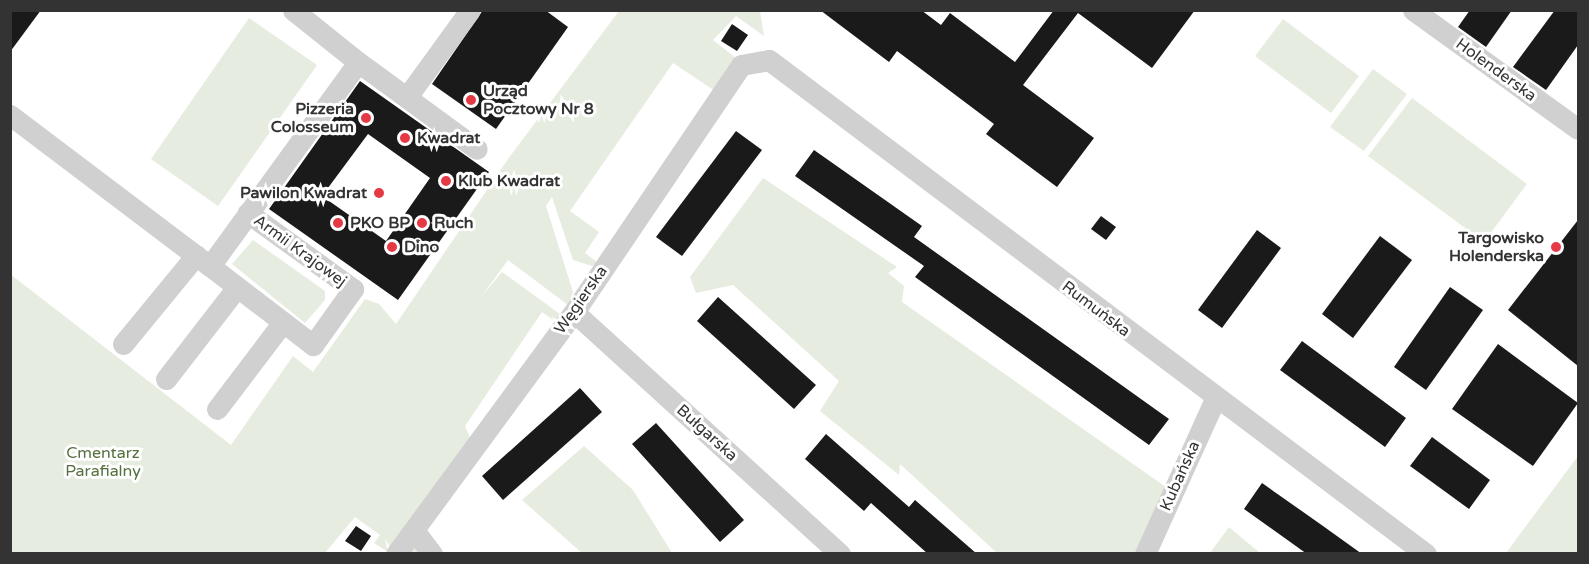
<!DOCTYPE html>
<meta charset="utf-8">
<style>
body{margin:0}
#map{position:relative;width:1589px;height:564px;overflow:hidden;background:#fff;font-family:"Varela Round",sans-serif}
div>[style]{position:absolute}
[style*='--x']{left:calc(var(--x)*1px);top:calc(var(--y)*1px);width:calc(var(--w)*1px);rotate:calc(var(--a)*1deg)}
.green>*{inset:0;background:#e6ecdf}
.building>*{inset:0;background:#1a1a1a}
.street>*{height:21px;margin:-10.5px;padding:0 10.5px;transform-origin:10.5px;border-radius:10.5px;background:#d0d0d0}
.dots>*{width:16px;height:16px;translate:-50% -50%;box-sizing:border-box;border:3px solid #fff;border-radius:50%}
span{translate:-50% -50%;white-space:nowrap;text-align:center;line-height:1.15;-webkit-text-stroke:6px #fff;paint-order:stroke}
.street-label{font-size:16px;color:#333}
.poi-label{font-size:16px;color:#333;font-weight:700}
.left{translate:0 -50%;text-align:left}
.right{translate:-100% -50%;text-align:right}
.park-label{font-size:16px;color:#56703f}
.frame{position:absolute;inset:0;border:12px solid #333;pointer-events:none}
</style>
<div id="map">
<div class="green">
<div style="clip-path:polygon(619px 11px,760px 11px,764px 36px,736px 16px,713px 40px,737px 59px,721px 95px,673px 63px,570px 211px,599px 232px,585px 253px,597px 262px,592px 266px,573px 260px,552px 197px,546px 206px,573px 292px,568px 305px,508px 260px,481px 297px,502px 272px,560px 314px,556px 322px,542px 312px,465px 426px,471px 440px,414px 530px,432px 553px,394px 553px,385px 539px,388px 552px,374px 543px,380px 535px,355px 517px,325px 553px,11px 553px,10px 274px,231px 445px,293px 356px,313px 372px,365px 299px,379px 304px,396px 324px,508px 159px)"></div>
<div style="clip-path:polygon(249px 18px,317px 65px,218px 206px,151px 159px)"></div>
<div style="clip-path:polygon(1283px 19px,1359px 76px,1331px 113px,1255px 56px)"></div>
<div style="clip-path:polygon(1373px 69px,1407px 94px,1364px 151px,1330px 127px)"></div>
<div style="clip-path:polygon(1412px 98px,1527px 184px,1484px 242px,1368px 156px)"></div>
<div style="clip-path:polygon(763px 178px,897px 267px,888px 273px,904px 286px,902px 302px,1173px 492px,1145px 553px,997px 553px,900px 464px,899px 475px,820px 411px,839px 381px,733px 285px,696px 293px,690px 277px)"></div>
<div style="clip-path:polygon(253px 240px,325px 291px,325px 300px,305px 323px,232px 264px)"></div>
<div style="clip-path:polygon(584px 446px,633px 490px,672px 553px,582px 553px,522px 500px)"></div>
<div style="clip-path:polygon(1578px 456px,1578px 553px,1506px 553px)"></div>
<div style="clip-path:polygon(1229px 527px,1260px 553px,1210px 553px)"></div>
</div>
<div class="building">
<div style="clip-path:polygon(10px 10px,41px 10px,10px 52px)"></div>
<div style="clip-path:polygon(483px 10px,545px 10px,568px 27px,496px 129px,432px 84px)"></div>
<div style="clip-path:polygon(820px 10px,921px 10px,941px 25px,950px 13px,1015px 62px,1054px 10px,1195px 10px,1152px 68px,1078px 13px,1023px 85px,1094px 138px,1057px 187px,986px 134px,994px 124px,897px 51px,889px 62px)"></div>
<div style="clip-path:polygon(1470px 10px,1512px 10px,1486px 47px,1458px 27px)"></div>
<div style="clip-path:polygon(1555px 10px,1578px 10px,1578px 45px,1546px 90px,1513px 67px)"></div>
<div style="clip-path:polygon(732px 24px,748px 35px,737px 51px,721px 41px)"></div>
<div style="clip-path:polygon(evenodd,360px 81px,489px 172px,398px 300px,269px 209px,360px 81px,368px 134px,430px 178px,386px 241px,322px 196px,368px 134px)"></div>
<div style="clip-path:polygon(736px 131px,762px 150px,682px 256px,656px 237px)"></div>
<div style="clip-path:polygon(814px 150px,922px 226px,914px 237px,1169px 419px,1149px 445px,915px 277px,924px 266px,795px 176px)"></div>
<div style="clip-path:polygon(1101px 216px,1116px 227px,1106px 240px,1091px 229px)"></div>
<div style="clip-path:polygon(1578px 220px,1578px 366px,1508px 310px)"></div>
<div style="clip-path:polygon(1257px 230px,1281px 248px,1222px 328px,1198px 310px)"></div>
<div style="clip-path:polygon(1380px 236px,1412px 260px,1353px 338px,1322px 314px)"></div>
<div style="clip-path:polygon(1450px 287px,1483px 310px,1426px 390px,1394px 367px)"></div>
<div style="clip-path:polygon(718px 297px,816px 385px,794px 409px,697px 321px)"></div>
<div style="clip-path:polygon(1302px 341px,1406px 418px,1385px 447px,1280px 370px)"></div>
<div style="clip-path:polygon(1498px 344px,1578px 403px,1533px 466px,1452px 409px)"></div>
<div style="clip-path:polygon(580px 388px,602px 412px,503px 500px,482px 476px)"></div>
<div style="clip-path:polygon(656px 423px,744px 520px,720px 542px,632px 444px)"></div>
<div style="clip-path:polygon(826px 434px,909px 507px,915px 500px,977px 554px,928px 554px,871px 503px,864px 511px,805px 459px)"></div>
<div style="clip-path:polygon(1432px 437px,1490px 480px,1469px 509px,1410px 466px)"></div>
<div style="clip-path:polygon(1262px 483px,1323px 526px,1362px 554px,1307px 554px,1244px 509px)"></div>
<div style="clip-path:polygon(356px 526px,371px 536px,361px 551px,345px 541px)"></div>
</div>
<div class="street">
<div style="--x:293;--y:10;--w:83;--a:38.7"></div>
<div style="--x:1413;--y:10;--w:203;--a:35.8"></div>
<div style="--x:407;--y:97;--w:107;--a:-54.1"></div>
<div style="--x:10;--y:115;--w:251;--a:37.1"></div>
<div style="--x:210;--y:266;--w:252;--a:-54"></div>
<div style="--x:358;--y:62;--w:147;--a:36.2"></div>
<div style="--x:210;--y:266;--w:130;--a:37.5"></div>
<div style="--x:313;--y:345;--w:69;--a:-54.5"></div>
<div style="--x:353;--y:289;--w:130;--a:-144.1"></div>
<div style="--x:574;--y:312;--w:360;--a:42.3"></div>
<div style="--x:123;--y:344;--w:115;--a:-50.6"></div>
<div style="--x:166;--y:379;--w:116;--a:-52.3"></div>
<div style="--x:217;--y:409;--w:109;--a:-52.8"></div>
<div style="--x:414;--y:530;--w:30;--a:53"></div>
<div style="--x:396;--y:554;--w:300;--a:-53.7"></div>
<div style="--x:574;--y:312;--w:298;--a:-55.9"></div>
<div style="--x:741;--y:65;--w:28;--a:-10"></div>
<div style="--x:769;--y:60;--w:822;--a:36.94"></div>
<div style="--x:1145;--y:554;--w:170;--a:-65.7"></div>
</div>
<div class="dots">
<div style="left:471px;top:100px;background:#e63946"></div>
<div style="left:366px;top:118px;background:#e63946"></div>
<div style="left:405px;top:138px;background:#e63946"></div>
<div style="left:446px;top:181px;background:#e63946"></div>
<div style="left:379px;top:193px;background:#e63946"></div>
<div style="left:338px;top:223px;background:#e63946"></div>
<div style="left:422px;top:223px;background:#e63946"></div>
<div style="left:392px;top:247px;background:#e63946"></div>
<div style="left:1556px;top:247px;background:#e63946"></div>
</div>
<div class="street-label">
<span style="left:1496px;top:70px;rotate:36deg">Holenderska</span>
<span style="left:300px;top:251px;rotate:36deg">Armii Krajowej</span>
<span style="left:581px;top:300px;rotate:-55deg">Węgierska</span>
<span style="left:1096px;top:309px;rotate:37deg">Rumuńska</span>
<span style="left:707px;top:433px;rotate:42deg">Bułgarska</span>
<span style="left:1180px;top:476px;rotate:-66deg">Kubańska</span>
</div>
<div class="poi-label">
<span class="left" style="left:483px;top:100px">Urząd<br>Pocztowy Nr 8</span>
<span class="right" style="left:354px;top:118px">Pizzeria<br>Colosseum</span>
<span class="left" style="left:417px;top:138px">Kwadrat</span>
<span class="left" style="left:458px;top:181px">Klub Kwadrat</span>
<span class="right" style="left:367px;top:193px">Pawilon Kwadrat</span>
<span class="left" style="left:350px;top:223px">PKO BP</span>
<span class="left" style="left:434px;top:223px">Ruch</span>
<span class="right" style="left:1544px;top:247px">Targowisko<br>Holenderska</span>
<span class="left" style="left:404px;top:247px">Dino</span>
</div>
<div class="park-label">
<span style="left:103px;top:462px">Cmentarz<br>Parafialny</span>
</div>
<div class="frame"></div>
</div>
